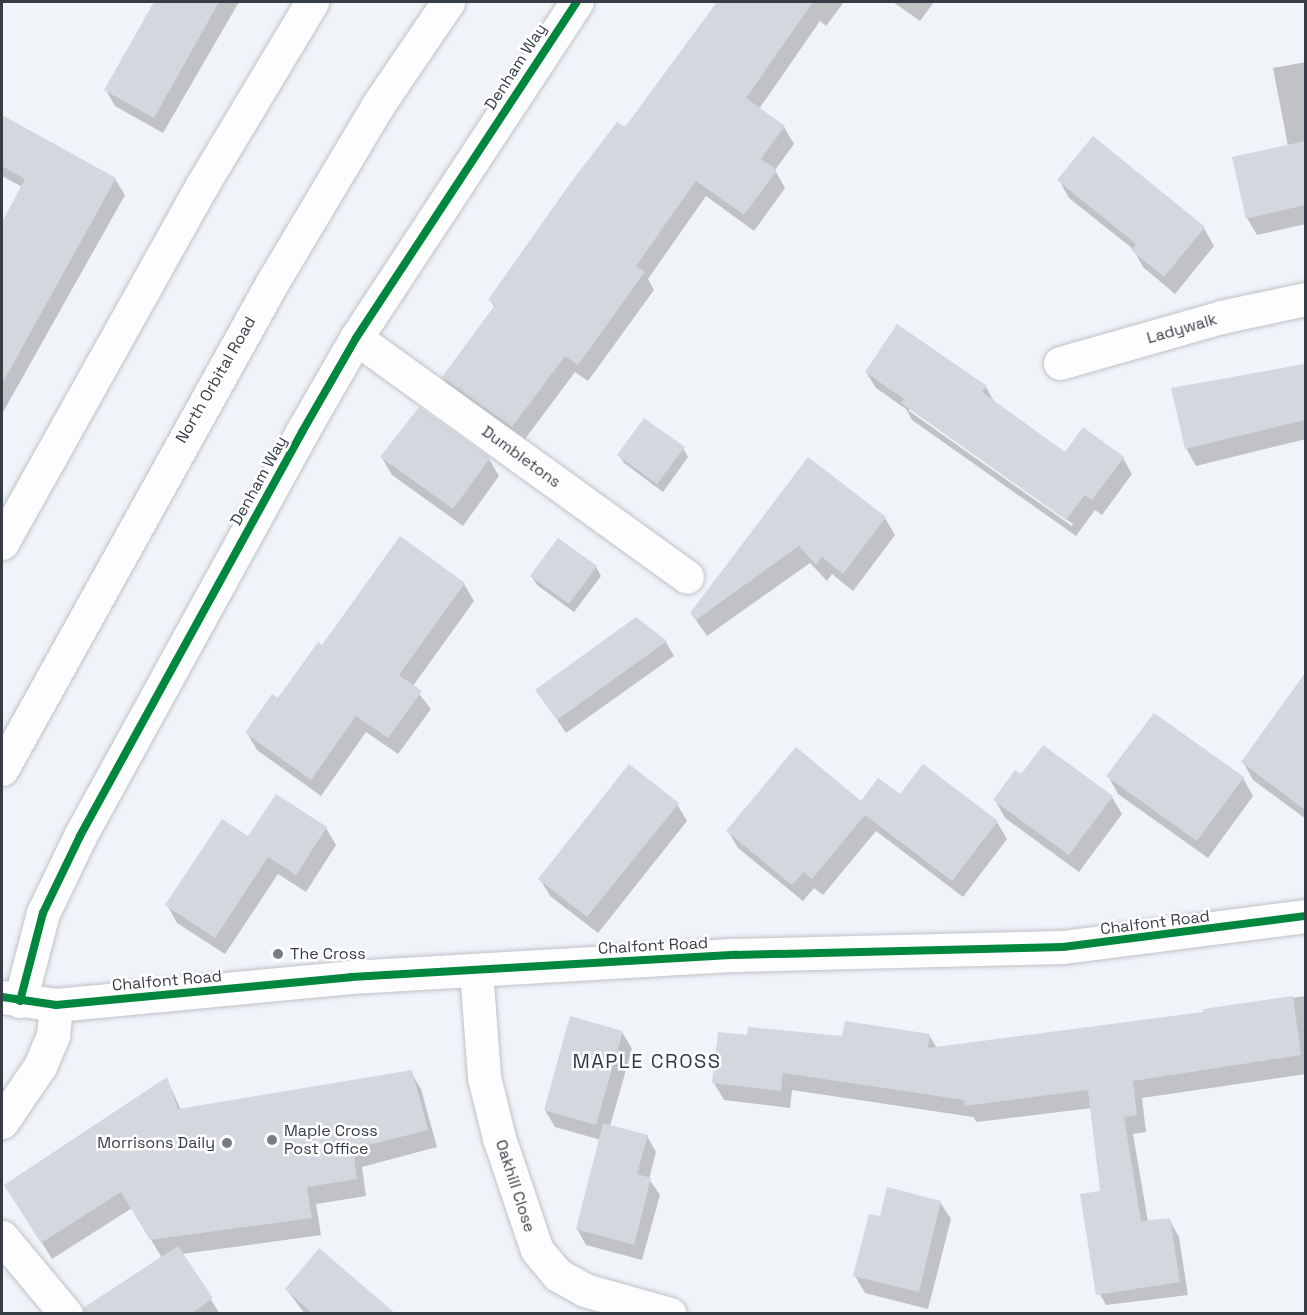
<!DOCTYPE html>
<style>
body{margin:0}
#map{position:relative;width:1307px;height:1315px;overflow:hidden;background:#f0f3f8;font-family:"Space Grotesk",sans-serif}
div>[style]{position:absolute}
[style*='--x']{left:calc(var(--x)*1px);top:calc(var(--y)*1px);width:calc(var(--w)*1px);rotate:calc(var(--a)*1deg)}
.shadow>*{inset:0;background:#0003}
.building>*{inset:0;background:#d3d7de}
.roads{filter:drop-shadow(0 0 2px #bec3c9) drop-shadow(0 0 2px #bec3c9)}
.minor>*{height:33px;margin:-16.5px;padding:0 16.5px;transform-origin:16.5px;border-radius:16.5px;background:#fdfdfe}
.major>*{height:33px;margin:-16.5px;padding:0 16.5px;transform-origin:16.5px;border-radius:16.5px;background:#fdfdfe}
.cycleway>*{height:8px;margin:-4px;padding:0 4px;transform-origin:4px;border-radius:4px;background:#00873e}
.dots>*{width:16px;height:16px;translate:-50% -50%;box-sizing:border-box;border:3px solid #fff;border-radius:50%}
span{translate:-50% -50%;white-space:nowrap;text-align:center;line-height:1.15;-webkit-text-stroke:5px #fff;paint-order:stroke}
.street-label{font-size:16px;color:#373d46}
.poi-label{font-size:16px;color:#373d46}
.left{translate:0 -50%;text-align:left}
.right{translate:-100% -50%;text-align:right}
.quarter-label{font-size:20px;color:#2e394b;letter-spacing:1.5px}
.frame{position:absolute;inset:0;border:3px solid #373d46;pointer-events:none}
</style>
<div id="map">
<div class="shadow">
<div style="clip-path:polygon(156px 2px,239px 2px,163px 133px,115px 106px,106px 90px)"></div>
<div style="clip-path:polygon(719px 2px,844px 2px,826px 26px,820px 21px,759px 109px,784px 127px,794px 144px,775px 170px,785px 188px,754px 231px,706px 196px,648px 279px,654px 290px,588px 381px,575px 372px,522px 443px,453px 393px,443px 377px,495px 308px,490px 300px,625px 129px)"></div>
<div style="clip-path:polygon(893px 2px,934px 2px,920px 21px)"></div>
<div style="clip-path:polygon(1306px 62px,1306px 224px,1257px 235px,1247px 218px,1288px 146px,1273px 68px)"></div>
<div style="clip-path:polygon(2px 117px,115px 179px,125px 195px,2px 414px,2px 224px,22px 187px,2px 176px)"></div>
<div style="clip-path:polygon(1059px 180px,1204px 228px,1214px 246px,1175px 294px,1143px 267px,1133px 249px,1069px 198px)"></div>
<div style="clip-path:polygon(1306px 364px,1306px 439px,1196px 466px,1186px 448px,1172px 389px)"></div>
<div style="clip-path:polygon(evenodd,866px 372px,986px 387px,995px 403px,1065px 454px,1123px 458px,1132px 474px,1102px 515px,1095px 510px,1076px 536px,912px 420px,906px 409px,876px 388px,866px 372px,909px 407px,1073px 524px,1072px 526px,909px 411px,909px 407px)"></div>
<div style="clip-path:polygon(683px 448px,688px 457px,663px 492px,624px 463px,619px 455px)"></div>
<div style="clip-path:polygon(382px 458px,489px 459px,499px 476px,463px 526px,392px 475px)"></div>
<div style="clip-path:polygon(808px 460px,885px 518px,895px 535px,853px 591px,832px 574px,827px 581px,810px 563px,707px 636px,691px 613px)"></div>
<div style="clip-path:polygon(559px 540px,596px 567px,601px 576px,574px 612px,537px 585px,532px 577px)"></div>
<div style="clip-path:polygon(464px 584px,474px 601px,413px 686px,431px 709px,398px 754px,366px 732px,321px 796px,257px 750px,247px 733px,322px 647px)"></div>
<div style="clip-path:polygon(636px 619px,666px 642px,674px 656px,566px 733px,537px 690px)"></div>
<div style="clip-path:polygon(1287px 702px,1306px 715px,1306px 819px,1253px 780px,1243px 762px)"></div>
<div style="clip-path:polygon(1022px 776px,1112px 797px,1122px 814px,1079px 872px,1005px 818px,995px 800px)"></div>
<div style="clip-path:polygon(1108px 776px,1243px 778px,1253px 796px,1208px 858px,1118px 794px)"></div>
<div style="clip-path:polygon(861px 803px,997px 822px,1007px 839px,963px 897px,876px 831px,823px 895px,814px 888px,803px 901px,738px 848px,728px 831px)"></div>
<div style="clip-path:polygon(677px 804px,687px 821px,598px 933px,550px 896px,540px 879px)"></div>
<div style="clip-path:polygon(326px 828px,336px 845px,306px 892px,278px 874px,225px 954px,177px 923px,167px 905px,248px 839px)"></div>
<div style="clip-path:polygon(1306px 996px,1306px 1074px,1142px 1098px,1146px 1132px,1133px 1134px,1148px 1222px,1169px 1219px,1179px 1237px,1188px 1295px,1106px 1305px,1096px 1287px,1101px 1192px,1092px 1108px,977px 1122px,973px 1117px,792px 1090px,790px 1108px,724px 1100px,714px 1083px,749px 1037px,929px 1035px,937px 1048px,1205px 1014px,1205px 1010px)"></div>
<div style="clip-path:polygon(622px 1032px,632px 1049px,610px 1126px,647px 1136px,656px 1152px,649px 1179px,660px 1195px,642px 1260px,586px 1245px,577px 1229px,601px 1140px,555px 1127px,545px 1110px)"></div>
<div style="clip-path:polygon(411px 1072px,421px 1089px,437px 1147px,362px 1167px,366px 1196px,316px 1204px,321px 1235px,182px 1254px,220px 1314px,111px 1314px,162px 1258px,132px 1208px,52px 1259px,16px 1202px,167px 1079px,181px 1110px)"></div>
<div style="clip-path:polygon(940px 1202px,951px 1219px,928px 1309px,865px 1293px,855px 1276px,881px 1218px)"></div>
<div style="clip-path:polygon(286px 1289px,394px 1314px,305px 1314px)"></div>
</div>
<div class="building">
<div style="clip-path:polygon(154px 2px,219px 2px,154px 118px,104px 90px)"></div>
<div style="clip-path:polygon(717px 2px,813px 2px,746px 98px,785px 126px,761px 159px,777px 170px,744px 215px,696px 181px,636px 266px,645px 272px,578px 365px,565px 356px,512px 427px,442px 377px,495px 305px,488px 300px,569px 185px,617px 122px,625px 127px)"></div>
<div style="clip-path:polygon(2px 115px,116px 178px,2px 384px,2px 222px,25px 179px,2px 166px)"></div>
<div style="clip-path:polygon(1093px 136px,1205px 227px,1164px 277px,1131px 250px,1136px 244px,1057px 180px)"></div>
<div style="clip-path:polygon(1305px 141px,1305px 205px,1246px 219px,1232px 157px)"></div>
<div style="clip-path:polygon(897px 324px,987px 386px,982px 392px,1065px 452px,1083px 427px,1124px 457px,1092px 500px,1085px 495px,1066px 520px,901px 403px,904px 399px,865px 372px)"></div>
<div style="clip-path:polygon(1305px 364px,1305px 420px,1185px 449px,1171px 388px)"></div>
<div style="clip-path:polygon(419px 407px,490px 458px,453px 509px,380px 457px)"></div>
<div style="clip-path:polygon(644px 418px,685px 447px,657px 484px,617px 455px)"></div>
<div style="clip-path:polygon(808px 457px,886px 517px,843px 574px,822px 557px,816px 565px,799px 546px,696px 620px,690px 613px)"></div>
<div style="clip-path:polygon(400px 536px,465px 583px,399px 675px,422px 691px,388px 738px,356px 716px,311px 780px,245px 733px,272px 694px,278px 698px,318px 642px,322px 645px)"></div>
<div style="clip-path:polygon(558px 538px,597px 566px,569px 604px,530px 576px)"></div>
<div style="clip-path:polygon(636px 617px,667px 641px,557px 720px,535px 690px)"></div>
<div style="clip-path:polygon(1305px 673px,1305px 810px,1241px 762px)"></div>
<div style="clip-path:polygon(1154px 713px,1244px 777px,1197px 841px,1106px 776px)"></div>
<div style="clip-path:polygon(1043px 745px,1113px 796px,1069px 855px,993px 800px,1015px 770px,1021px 774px)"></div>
<div style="clip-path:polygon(796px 747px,861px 801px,878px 778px,900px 794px,923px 764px,998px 821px,952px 881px,865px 815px,812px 879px,804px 872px,792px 885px,726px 831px)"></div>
<div style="clip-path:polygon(629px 764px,679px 803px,587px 917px,538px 879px)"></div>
<div style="clip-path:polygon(276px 794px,327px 827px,296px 875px,268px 857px,215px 938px,165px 905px,222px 819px,248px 836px)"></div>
<div style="clip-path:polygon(1293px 996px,1301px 1055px,1133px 1081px,1137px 1115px,1124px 1117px,1141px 1221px,1170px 1218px,1180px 1282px,1096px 1295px,1080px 1194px,1100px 1191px,1088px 1090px,965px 1106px,964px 1100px,783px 1073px,781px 1091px,712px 1083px,718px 1032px,747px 1035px,748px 1027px,842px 1036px,845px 1021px,930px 1034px,928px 1048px,1203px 1012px,1203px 1009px)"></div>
<div style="clip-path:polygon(570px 1016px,623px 1031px,596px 1125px,544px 1110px)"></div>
<div style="clip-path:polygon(412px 1070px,428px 1130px,353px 1149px,357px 1179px,307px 1187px,312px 1218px,150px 1240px,121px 1192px,41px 1243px,4px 1185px,167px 1077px,178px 1109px)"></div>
<div style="clip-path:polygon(603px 1123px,648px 1135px,637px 1174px,651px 1178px,634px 1245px,576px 1229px)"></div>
<div style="clip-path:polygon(887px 1187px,941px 1201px,919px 1292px,853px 1276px,869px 1214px,880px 1216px)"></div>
<div style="clip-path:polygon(178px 1246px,213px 1298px,191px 1314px,84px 1314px,83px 1308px)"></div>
<div style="clip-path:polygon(319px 1248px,396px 1314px,313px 1314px,285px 1289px)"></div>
</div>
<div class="roads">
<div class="minor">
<div style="--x:356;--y:338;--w:408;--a:35.8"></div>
<div style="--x:1060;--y:363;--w:167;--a:-15.9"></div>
<div style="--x:1221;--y:317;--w:87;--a:-12"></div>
<div style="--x:2;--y:543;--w:410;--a:-60.8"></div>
<div style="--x:202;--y:185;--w:214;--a:-59"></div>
<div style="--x:476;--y:970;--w:107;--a:85.7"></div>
<div style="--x:484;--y:1077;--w:63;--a:76.2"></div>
<div style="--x:499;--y:1138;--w:118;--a:71.3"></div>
<div style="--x:537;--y:1250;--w:33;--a:50"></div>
<div style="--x:558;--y:1275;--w:31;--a:29"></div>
<div style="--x:585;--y:1290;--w:88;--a:15.8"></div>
<div style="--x:2;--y:997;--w:55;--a:8.4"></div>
<div style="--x:56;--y:1005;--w:296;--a:-5.4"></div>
<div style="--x:351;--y:977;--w:385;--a:-3.3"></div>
<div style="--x:735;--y:955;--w:328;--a:-1.4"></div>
<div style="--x:1063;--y:947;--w:245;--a:-7.3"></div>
<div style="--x:20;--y:1001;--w:91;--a:-75.4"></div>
<div style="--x:43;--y:913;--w:85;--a:-64.3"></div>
<div style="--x:80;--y:836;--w:461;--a:-61.2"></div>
<div style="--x:302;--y:432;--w:108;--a:-60.1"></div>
<div style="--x:356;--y:338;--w:402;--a:-56.7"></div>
<div style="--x:2;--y:1122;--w:68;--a:-55.8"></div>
<div style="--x:40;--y:1066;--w:34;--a:-67"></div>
<div style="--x:53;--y:1035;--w:30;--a:-84"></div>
<div style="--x:2;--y:1237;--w:100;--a:50.3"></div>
</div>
<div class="major">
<div style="--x:2;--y:769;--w:556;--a:-60.95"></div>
<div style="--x:272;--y:283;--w:207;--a:-59.2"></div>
<div style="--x:378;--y:105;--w:125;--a:-55.8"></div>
</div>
</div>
<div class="cycleway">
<div style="--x:2;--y:997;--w:55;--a:8.4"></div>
<div style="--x:56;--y:1005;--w:296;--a:-5.4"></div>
<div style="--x:351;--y:977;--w:385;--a:-3.3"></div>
<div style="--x:735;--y:955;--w:328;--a:-1.4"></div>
<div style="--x:1063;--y:947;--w:245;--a:-7.3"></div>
<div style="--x:20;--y:1001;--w:91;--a:-75.4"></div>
<div style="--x:43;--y:913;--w:85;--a:-64.3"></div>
<div style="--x:80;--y:836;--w:461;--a:-61.2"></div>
<div style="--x:302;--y:432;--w:108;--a:-60.1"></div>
<div style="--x:356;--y:338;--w:402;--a:-56.7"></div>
</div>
<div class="dots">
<div style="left:278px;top:954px;background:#787d84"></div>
<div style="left:272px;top:1140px;background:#787d84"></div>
<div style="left:227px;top:1143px;background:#787d84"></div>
</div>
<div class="street-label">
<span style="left:516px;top:67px;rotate:-57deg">Denham Way</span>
<span style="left:1182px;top:329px;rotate:-16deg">Ladywalk</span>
<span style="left:216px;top:380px;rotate:-60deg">North Orbital Road</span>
<span style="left:521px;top:457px;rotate:36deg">Dumbletons</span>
<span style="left:259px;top:481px;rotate:-61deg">Denham Way</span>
<span style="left:1155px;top:923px;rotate:-7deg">Chalfont Road</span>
<span style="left:653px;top:946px;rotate:-3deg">Chalfont Road</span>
<span style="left:167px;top:981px;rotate:-5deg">Chalfont Road</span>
<span style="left:515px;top:1186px;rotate:72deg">Oakhill Close</span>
</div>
<div class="poi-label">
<span class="left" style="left:290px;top:954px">The Cross</span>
<span class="left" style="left:284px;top:1140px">Maple Cross<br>Post Office</span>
<span class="right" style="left:215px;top:1143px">Morrisons Daily</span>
</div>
<div class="quarter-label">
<span style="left:647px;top:1061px">MAPLE CROSS</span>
</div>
<div class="frame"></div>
</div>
